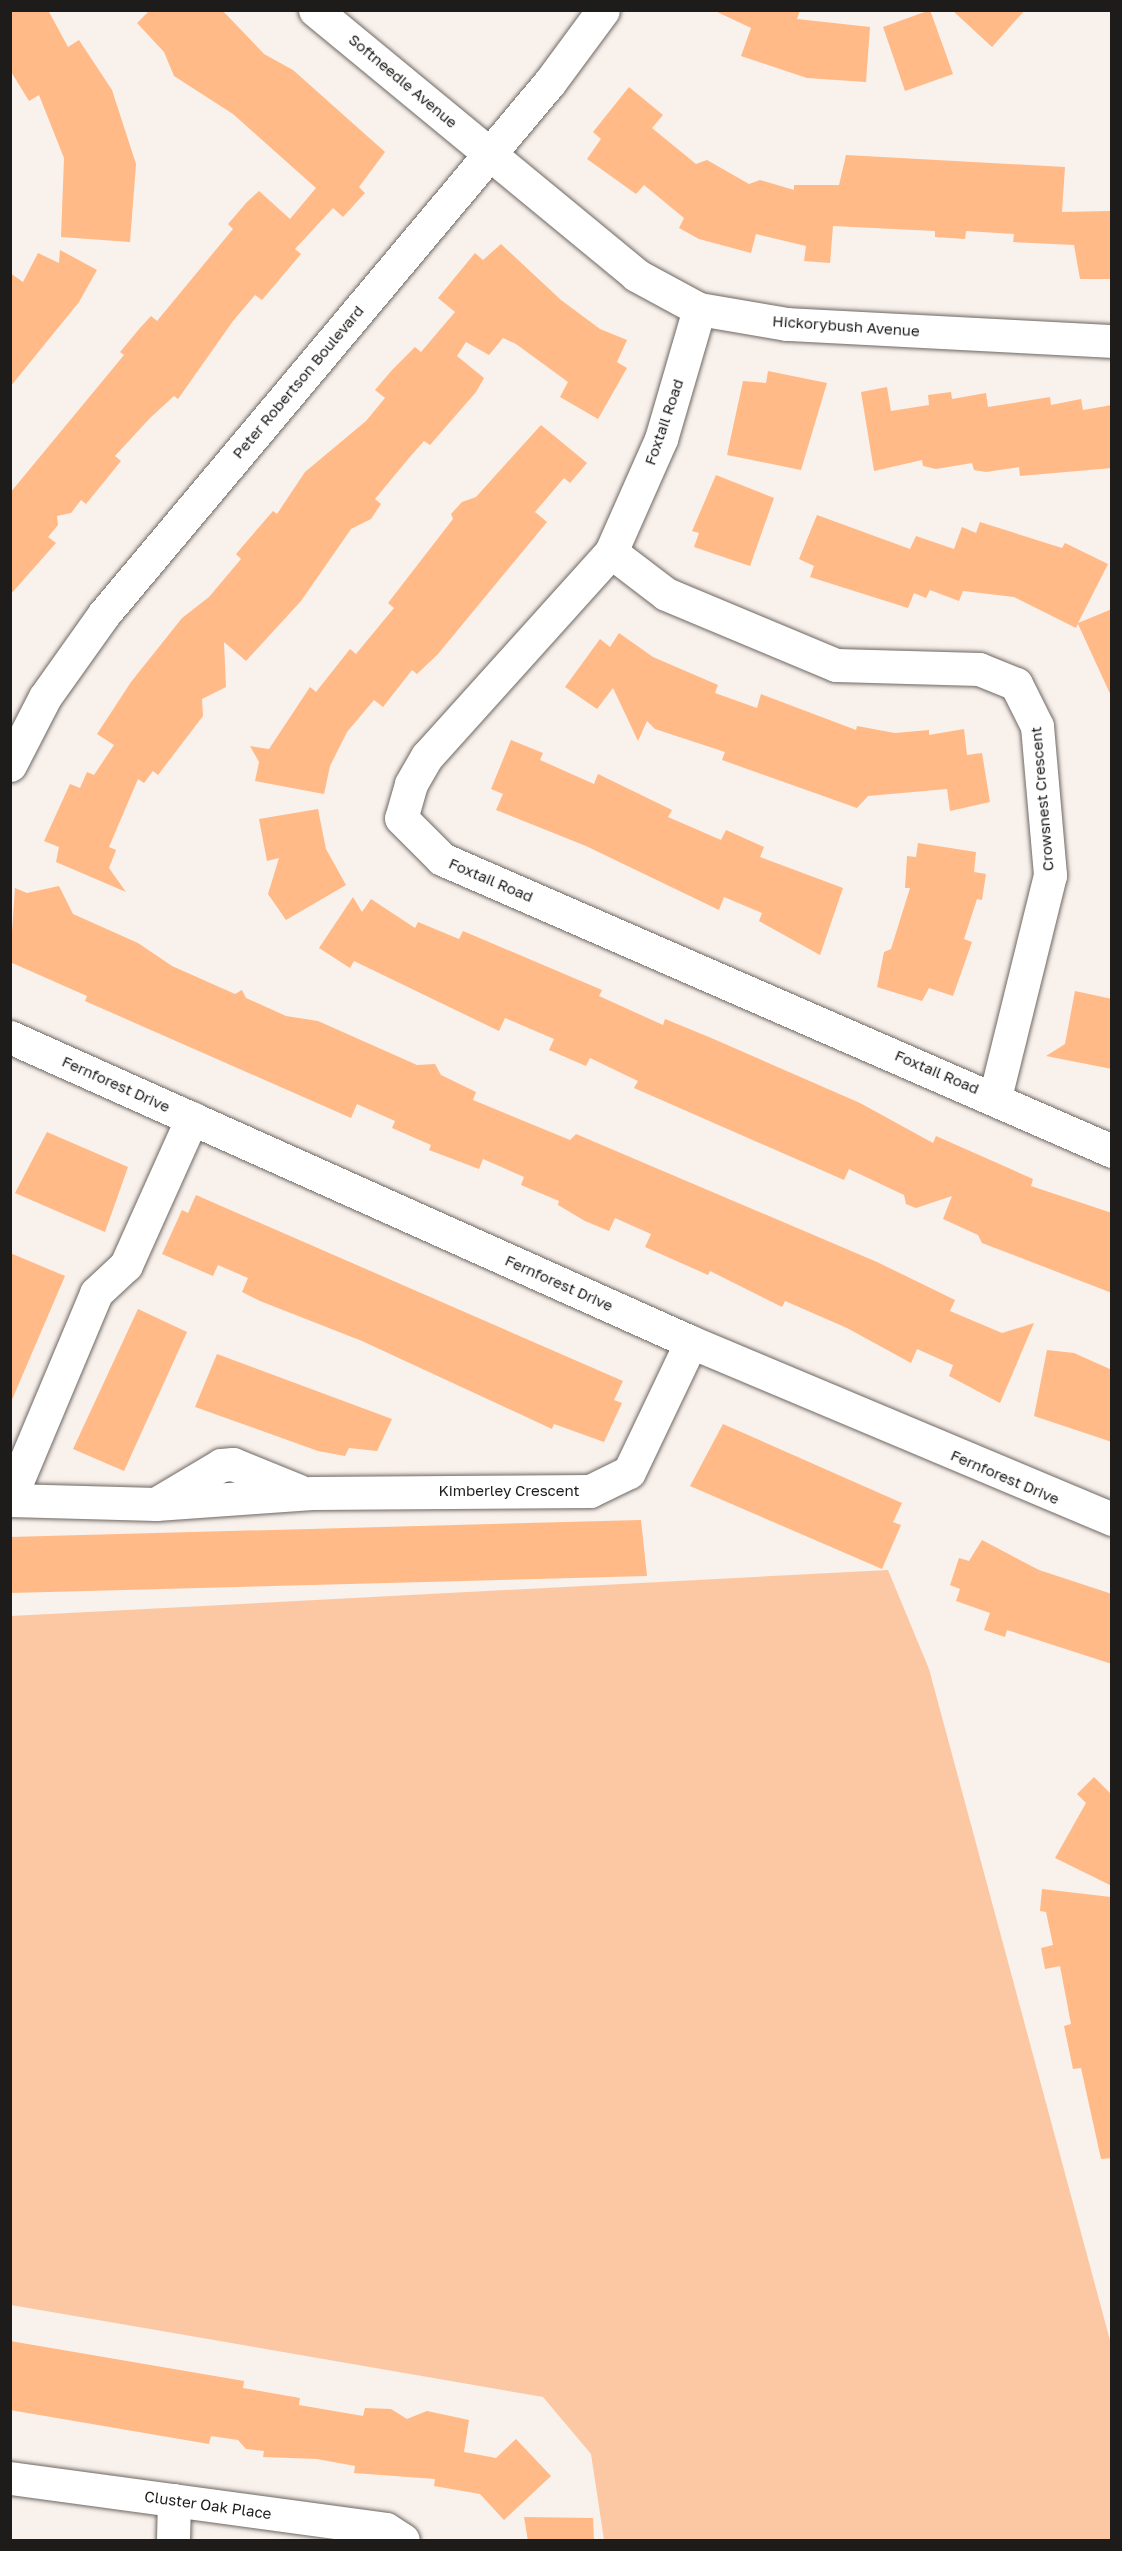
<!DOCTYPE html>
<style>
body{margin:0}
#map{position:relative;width:1122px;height:2551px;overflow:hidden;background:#f9f1ec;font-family:"Golos Text",sans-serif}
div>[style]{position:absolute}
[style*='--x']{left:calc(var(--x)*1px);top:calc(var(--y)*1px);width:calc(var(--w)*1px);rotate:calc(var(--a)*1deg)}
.green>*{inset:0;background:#fcc8a3}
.building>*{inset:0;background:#ffba87}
.roads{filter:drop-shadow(0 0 2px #6e6762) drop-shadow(0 0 2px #6e6762)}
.minor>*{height:33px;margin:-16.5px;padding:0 16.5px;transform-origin:16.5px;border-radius:16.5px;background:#fff}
span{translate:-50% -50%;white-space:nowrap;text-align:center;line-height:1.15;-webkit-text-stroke:4.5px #fff;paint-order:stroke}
.street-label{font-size:15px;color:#1e1c1a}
.frame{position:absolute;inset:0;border:12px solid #1e1c1a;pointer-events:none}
</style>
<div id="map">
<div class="green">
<div style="clip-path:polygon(888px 1570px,929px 1669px,1111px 2344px,1111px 2540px,604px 2540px,591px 2454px,543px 2397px,11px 2305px,11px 1616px)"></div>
</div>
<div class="building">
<div style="clip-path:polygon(10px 10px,48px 10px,68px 47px,79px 40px,112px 90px,136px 164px,130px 242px,61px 237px,64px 158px,39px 95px,29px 101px,10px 70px)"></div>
<div style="clip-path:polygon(150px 10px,222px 10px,264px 54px,293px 70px,385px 152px,359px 187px,365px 193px,343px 217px,333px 208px,295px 249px,301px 254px,262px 300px,255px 295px,233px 321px,178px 399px,174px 396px,150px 418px,115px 456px,121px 461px,86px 504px,81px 500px,71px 513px,57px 516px,58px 525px,48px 537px,56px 543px,10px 595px,10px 493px,124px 355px,120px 352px,140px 328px,151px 316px,157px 321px,233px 229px,228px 224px,247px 202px,259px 191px,290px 219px,316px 188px,233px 114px,174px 76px,164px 52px,137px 23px)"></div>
<div style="clip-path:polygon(713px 10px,800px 10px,797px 19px,870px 27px,866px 82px,807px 78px,741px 56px,751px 28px)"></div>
<div style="clip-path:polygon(930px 10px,953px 74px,905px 91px,883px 27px)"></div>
<div style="clip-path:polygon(952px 10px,1025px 10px,992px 47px)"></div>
<div style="clip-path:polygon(629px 87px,663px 115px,652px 128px,696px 164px,707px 160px,749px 184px,760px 180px,794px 190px,794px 185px,839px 185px,846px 155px,1065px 167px,1062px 212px,1110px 211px,1112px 279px,1080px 279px,1074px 245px,1013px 242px,1014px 234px,966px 231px,965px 239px,935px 237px,935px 231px,833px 226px,830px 263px,804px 261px,806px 246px,756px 234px,751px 253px,699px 239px,679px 228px,684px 218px,644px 185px,636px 194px,587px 159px,601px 139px,593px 132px)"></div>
<div style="clip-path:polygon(501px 244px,561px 300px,600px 329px,627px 340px,617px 362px,627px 368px,598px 419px,560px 397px,568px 382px,516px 344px,503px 338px,489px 355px,466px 342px,457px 356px,484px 378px,476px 392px,430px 445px,424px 441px,409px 458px,375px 499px,381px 504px,371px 519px,351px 529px,301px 601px,246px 661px,224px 642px,226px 687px,202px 699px,203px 716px,158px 775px,153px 771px,144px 783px,138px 779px,109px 847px,116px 850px,109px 868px,126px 892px,56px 862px,59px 847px,44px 841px,70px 784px,80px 788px,87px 772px,94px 775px,114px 745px,97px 734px,131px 682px,182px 618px,209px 597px,241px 559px,236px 554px,273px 511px,277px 514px,305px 472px,366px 421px,385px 398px,375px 390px,392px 370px,415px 347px,421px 352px,455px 312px,438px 298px,475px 253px,483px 260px)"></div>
<div style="clip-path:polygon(60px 250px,97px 270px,79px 302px,10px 387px,10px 273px,23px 282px,38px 253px,59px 263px)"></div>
<div style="clip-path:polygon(768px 371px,827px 383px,801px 470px,727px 455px,743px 381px,766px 383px)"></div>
<div style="clip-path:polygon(887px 387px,891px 411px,929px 405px,928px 395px,951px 392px,952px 399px,986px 393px,988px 407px,1050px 397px,1051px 405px,1081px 399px,1083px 410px,1112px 405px,1112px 468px,1020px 476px,1019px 467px,986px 472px,974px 470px,972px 463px,936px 469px,923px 466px,922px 460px,874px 471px,861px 392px)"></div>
<div style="clip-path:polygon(541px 425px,587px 463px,570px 483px,564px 478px,535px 512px,547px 522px,438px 654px,417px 674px,412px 670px,383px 707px,374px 700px,347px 732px,330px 766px,324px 794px,255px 781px,259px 762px,250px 746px,269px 749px,310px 687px,316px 692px,350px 649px,356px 654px,394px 608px,388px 603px,453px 519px,451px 514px,462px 502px,476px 497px)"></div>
<div style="clip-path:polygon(716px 475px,774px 498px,750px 566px,694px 547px,699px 533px,692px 531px)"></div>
<div style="clip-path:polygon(817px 515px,910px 549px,916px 536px,954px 549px,962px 527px,976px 533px,980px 522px,1062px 548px,1065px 543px,1108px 564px,1078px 623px,1112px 609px,1112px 698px,1078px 624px,1076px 628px,1014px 597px,963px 591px,959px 601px,930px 590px,926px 598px,914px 593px,908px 608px,810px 577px,814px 566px,799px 559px)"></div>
<div style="clip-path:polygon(619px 633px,653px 657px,718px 685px,715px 693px,757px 708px,761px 694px,856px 730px,857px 726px,895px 733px,929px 730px,929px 735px,964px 729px,967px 755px,982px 753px,990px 802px,950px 811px,947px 789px,868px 796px,857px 808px,722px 760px,725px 752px,655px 729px,647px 721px,638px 741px,613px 688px,597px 709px,565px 687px,600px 639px,610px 647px)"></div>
<div style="clip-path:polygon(511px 740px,543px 753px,540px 760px,594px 784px,598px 774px,672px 810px,668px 817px,721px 840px,726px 830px,764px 847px,760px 857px,843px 888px,820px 955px,759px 921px,762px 913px,724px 897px,719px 910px,586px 846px,496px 810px,503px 794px,491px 789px)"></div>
<div style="clip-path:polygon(318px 809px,326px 849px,346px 885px,286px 920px,268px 894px,279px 858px,267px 861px,259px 819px)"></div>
<div style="clip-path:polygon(918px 843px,976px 852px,974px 872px,986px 874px,982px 900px,977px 899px,964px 939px,972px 942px,953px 996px,929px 988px,922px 1001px,877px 987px,884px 952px,891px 949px,910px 888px,905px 888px,907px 856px,916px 857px)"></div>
<div style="clip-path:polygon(59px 886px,73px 914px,138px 943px,172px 966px,235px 994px,242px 990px,246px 998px,286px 1016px,318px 1021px,417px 1065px,435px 1064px,441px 1075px,476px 1092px,473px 1100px,570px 1140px,576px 1134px,877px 1262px,955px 1300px,950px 1311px,1002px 1333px,1034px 1323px,1000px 1403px,949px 1376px,953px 1365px,917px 1349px,911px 1363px,847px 1328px,785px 1301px,782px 1307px,710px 1271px,708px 1275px,645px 1247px,651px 1234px,615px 1218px,609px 1231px,585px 1221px,558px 1205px,559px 1201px,521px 1185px,524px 1177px,483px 1159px,479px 1169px,429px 1150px,431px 1145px,392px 1128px,395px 1121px,357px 1104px,351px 1118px,85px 1001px,87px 996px,10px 962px,15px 888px,27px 893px)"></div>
<div style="clip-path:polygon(353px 897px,362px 912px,371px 899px,415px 928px,418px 922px,459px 939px,463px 931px,602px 990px,599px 996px,663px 1025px,665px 1019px,709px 1037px,860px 1103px,933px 1143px,936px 1136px,1033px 1179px,1031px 1186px,1112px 1213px,1112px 1293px,982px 1243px,978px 1235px,943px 1219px,952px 1196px,916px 1208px,906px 1204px,904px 1195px,849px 1169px,844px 1180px,634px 1088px,638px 1081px,590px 1058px,586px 1066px,549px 1050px,554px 1039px,505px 1018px,499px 1031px,354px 961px,350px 968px,319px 948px)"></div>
<div style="clip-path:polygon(1075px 991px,1112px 999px,1112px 1069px,1046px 1056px,1065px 1044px)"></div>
<div style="clip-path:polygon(47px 1132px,128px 1167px,105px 1232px,15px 1193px)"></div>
<div style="clip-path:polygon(196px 1195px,623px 1381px,614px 1400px,622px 1403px,604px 1442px,554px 1424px,552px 1429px,362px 1341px,260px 1301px,242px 1292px,248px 1278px,218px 1265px,213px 1276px,162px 1254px,182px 1210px,188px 1213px)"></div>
<div style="clip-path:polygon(10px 1253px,65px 1276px,11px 1402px,10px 1402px)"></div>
<div style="clip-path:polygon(138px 1309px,187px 1332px,124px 1471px,73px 1449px)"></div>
<div style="clip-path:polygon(1047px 1350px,1074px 1353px,1112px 1370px,1112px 1442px,1034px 1416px)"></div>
<div style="clip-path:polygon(217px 1354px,392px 1419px,377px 1451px,349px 1448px,345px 1456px,318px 1451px,195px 1407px)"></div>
<div style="clip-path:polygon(723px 1424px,902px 1503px,893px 1522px,901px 1525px,882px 1569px,690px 1486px)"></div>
<div style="clip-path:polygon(641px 1520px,647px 1576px,10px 1593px,10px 1537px)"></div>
<div style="clip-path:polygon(982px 1540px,1039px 1570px,1112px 1594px,1112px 1664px,1007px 1630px,1005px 1637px,984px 1630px,990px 1613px,956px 1601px,960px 1589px,950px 1585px,959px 1558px,969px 1561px)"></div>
<div style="clip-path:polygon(1094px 1777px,1112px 1795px,1112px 1886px,1055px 1858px,1086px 1803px,1077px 1794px)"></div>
<div style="clip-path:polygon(1042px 1889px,1111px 1897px,1112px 2158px,1101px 2159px,1081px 2068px,1073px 2069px,1064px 2026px,1071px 2024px,1060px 1966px,1045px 1969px,1041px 1948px,1053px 1945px,1046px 1912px,1040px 1911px)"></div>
<div style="clip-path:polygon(10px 2341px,244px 2381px,243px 2388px,300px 2398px,299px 2405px,363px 2416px,365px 2408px,391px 2409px,407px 2419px,427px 2411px,469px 2420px,464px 2452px,496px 2458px,516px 2439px,551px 2476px,504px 2520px,480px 2494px,434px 2486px,435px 2479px,354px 2473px,355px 2466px,317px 2459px,263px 2457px,264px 2451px,246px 2449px,238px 2440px,211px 2436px,209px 2444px,10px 2410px)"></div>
<div style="clip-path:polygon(524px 2517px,593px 2518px,594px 2541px,528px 2541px)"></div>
</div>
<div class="roads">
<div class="minor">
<div style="--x:315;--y:10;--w:416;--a:39.5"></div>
<div style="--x:636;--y:275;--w:72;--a:28.4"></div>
<div style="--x:699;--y:309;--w:89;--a:9.7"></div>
<div style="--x:787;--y:324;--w:325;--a:3"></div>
<div style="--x:699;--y:309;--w:135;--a:106.3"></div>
<div style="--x:661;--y:439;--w:124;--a:113.9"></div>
<div style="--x:611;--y:552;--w:275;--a:132"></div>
<div style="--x:427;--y:756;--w:32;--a:120"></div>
<div style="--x:411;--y:784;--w:35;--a:106"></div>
<div style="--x:401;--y:818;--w:58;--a:45"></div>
<div style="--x:442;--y:859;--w:731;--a:23.55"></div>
<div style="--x:611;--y:552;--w:69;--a:37.4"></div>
<div style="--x:666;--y:594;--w:184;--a:22.7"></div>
<div style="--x:836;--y:665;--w:143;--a:1.6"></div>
<div style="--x:979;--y:669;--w:40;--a:22"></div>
<div style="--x:1016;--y:684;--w:47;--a:63.4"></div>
<div style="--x:1037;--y:726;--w:150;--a:85"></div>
<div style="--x:1050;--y:875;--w:229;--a:103.9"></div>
<div style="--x:10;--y:765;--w:76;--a:-62.8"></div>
<div style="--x:45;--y:697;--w:102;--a:-54.6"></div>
<div style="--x:104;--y:614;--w:694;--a:-50.03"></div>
<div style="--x:550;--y:82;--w:89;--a:-53.6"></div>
<div style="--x:10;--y:1037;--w:746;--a:24.13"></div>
<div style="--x:691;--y:1342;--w:457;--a:22.8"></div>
<div style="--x:10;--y:1498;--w:222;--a:-67.2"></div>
<div style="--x:96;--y:1293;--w:41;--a:-43"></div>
<div style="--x:126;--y:1265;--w:161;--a:-65.8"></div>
<div style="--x:10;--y:1500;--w:146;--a:1.6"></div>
<div style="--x:156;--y:1504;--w:156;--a:-4"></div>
<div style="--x:312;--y:1493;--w:278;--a:-0.4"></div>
<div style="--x:590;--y:1491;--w:43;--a:-26"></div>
<div style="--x:629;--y:1472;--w:144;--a:-64.5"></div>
<div style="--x:159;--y:1502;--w:72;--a:-30.8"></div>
<div style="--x:221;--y:1465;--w:12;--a:-5"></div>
<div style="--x:233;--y:1464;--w:71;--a:22.2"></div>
<div style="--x:10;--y:2478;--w:379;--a:7.7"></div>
<div style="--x:386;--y:2529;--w:20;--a:33"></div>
<div style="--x:173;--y:2540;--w:40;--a:-88.6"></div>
</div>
</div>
<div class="street-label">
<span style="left:403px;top:81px;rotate:40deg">Softneedle Avenue</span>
<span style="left:846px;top:326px;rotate:4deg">Hickorybush Avenue</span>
<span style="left:298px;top:382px;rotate:-50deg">Peter Robertson Boulevard</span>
<span style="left:664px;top:422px;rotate:-71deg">Foxtail Road</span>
<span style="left:1042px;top:799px;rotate:-95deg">Crowsnest Crescent</span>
<span style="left:491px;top:880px;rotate:23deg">Foxtail Road</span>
<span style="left:937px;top:1072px;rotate:23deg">Foxtail Road</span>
<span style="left:116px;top:1084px;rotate:24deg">Fernforest Drive</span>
<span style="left:559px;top:1283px;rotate:24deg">Fernforest Drive</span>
<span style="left:1005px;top:1477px;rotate:23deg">Fernforest Drive</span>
<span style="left:509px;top:1491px">Kimberley Crescent</span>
<span style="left:208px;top:2505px;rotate:8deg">Cluster Oak Place</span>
</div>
<div class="frame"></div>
</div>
